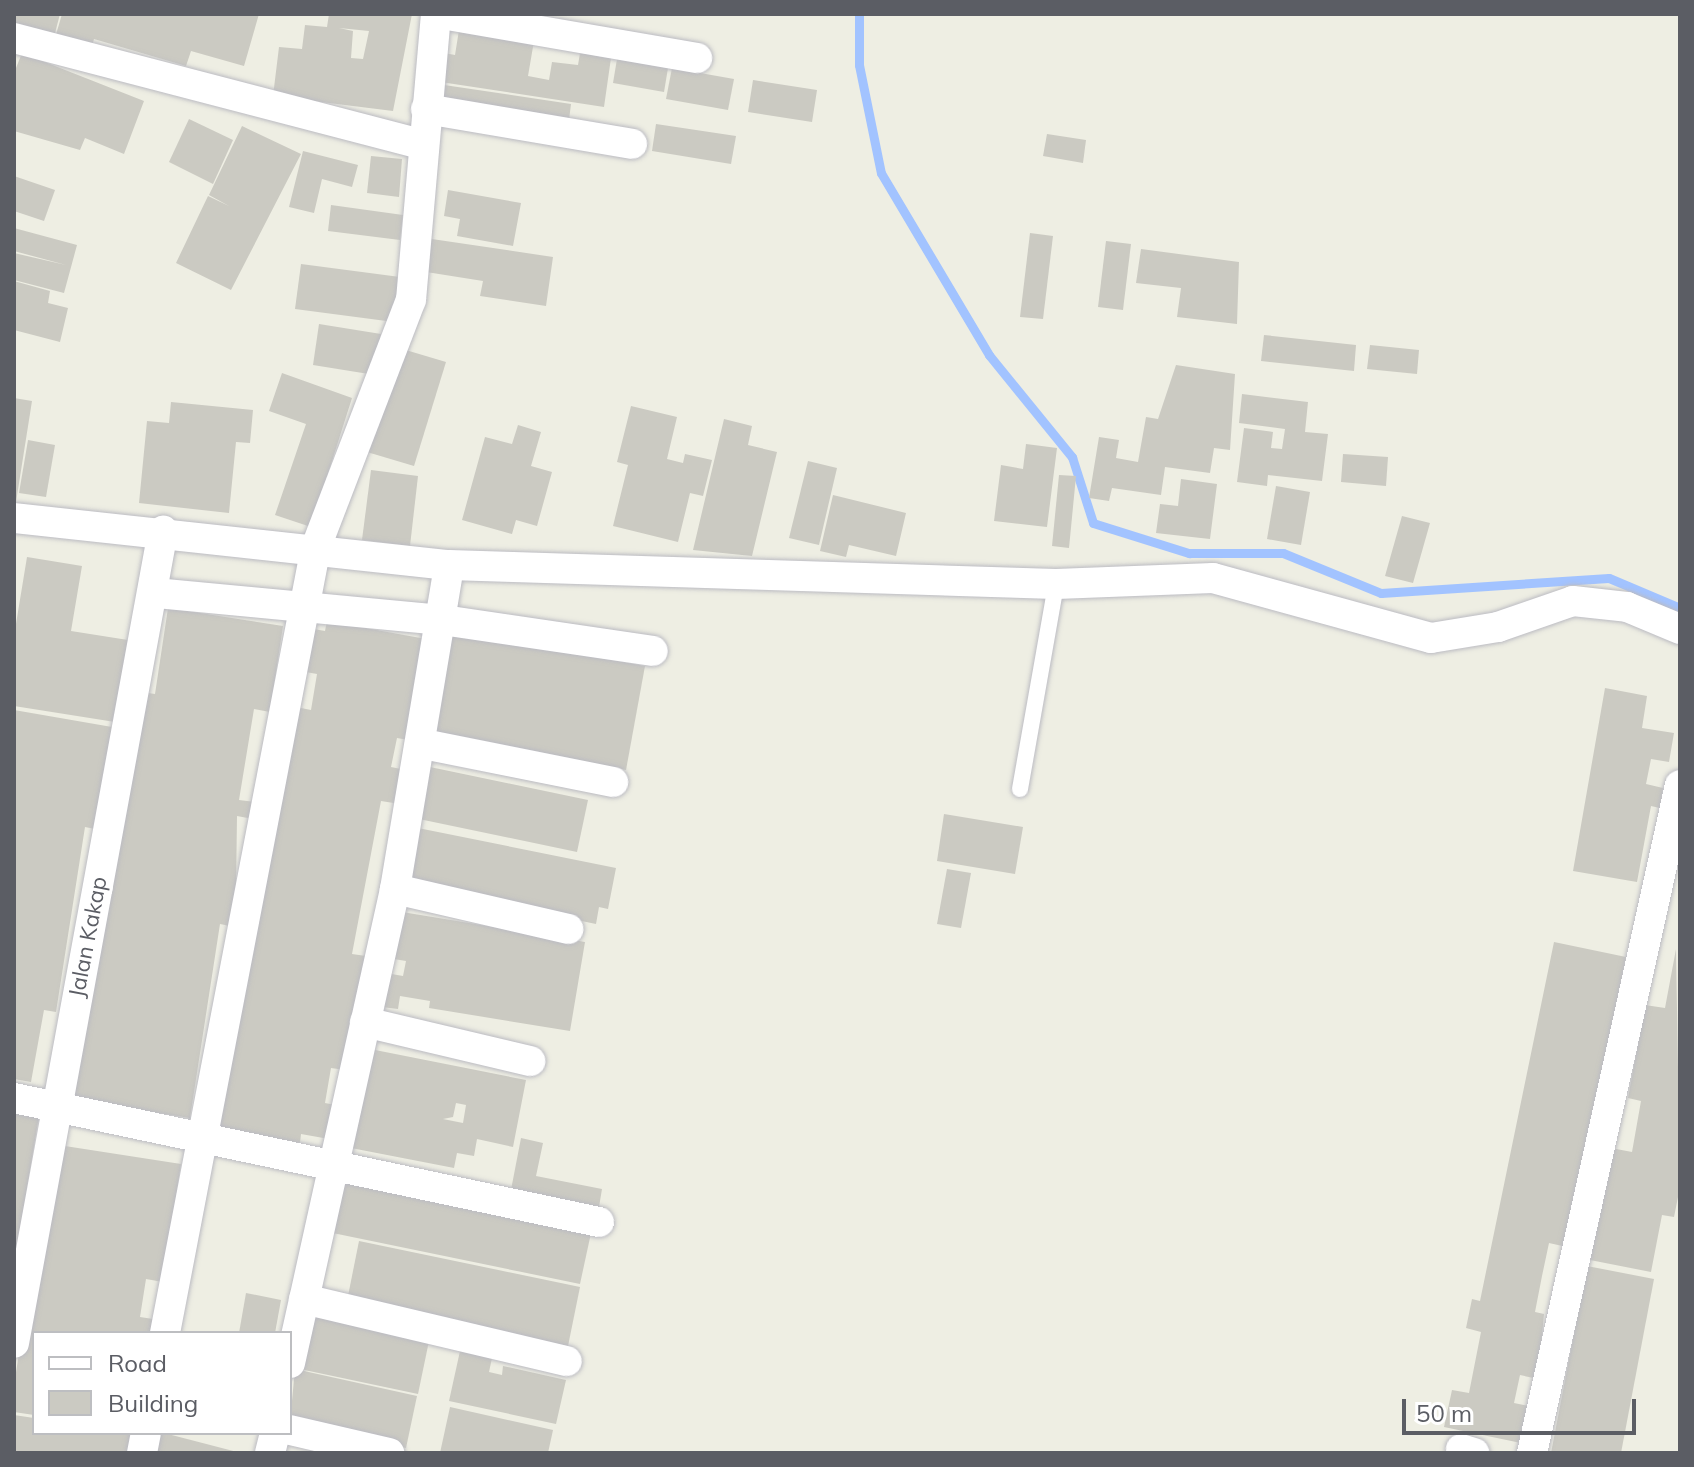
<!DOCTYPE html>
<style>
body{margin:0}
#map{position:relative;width:1694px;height:1467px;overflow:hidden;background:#eeeee3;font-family:Mulish,sans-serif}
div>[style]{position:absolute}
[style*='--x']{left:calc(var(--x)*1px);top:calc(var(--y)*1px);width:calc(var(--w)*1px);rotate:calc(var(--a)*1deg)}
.stream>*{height:9px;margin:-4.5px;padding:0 4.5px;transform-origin:4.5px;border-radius:4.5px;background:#a2c3ff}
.building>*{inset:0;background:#cbcac2}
.roads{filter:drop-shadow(0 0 2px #bbbbc2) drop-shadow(0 0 2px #bbbbc2)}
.service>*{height:16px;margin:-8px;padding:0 8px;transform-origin:8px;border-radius:8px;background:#fff}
.minor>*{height:30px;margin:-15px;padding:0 15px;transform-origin:15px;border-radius:15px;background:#fff}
span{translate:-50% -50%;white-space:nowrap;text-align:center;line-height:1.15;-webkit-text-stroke:6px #fff;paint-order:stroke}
.street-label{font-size:22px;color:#5b5d64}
.frame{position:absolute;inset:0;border:16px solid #5b5d64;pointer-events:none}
.legend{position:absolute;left:32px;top:1331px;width:260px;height:104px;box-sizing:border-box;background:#fff;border:2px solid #bdbec1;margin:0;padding:10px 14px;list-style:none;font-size:24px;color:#5b5d64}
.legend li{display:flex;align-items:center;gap:16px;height:40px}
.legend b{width:40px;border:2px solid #bdbec1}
.scale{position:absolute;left:1402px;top:1399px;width:234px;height:36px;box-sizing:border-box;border:4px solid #5b5d64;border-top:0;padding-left:10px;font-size:24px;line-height:28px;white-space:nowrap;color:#5b5d64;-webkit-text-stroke:6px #fff;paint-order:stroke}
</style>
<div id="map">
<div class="stream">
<div style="--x:859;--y:14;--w:51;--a:90"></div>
<div style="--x:859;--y:65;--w:110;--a:78.5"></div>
<div style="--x:881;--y:173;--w:212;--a:59.3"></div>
<div style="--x:989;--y:355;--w:132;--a:50.9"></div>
<div style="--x:1072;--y:457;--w:69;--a:72.3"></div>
<div style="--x:1093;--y:523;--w:101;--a:17.4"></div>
<div style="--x:1189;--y:553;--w:94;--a:0"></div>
<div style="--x:1283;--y:553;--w:106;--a:22.2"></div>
<div style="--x:1381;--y:593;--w:228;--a:-3.8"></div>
<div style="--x:1609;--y:578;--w:77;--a:22.9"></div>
</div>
<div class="building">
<div style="clip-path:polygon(14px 14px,60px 14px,54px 37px,14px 25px)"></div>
<div style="clip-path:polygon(62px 14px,259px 14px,244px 66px,191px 51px,186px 66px,94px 39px,91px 49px,55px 38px)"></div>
<div style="clip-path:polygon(evenodd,329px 14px,412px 14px,393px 111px,273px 96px,279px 47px,302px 49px,305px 25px,327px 27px,329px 14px,339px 28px,369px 31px,363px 59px,351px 58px,353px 31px,339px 28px)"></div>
<div style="clip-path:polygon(459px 30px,534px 41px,528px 76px,549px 80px,552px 62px,578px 65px,580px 53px,611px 58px,604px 107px,434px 81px,438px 52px,455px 55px)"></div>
<div style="clip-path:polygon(22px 53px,144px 101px,124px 154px,85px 138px,80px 150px,14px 131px,14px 73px)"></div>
<div style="clip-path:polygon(617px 59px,668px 68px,664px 92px,613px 83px)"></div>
<div style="clip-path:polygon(672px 68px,734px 79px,728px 110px,666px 99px)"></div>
<div style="clip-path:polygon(753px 80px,817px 90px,812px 122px,748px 112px)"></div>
<div style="clip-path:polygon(444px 85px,571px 104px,568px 128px,441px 108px)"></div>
<div style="clip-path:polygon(189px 119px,233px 140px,213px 184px,169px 162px)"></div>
<div style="clip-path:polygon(656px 124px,736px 136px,731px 164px,652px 151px)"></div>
<div style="clip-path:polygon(242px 126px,301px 154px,231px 290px,176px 263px,208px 196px,229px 206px,209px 195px)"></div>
<div style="clip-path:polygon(1047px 134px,1086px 140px,1083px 163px,1043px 156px)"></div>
<div style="clip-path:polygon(303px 151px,358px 165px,352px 187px,322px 179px,314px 213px,289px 207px)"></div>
<div style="clip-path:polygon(371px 156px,402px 159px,399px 197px,367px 193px)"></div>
<div style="clip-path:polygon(14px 176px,55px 190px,44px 221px,14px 211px)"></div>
<div style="clip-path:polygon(448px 190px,521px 203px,513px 246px,457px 236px,460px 219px,444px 216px)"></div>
<div style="clip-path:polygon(331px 205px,403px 215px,400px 240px,328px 231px)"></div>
<div style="clip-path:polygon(14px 228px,77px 245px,64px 293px,14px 280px,14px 253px,66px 265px,14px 251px)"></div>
<div style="clip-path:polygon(1030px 233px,1053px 236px,1043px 319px,1020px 317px)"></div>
<div style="clip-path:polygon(425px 238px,553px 257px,546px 306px,480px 296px,483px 281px,420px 271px)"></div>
<div style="clip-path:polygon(1106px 241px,1131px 244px,1123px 310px,1098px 307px)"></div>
<div style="clip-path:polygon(1141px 249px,1239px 262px,1237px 324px,1177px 317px,1181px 288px,1136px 283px)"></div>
<div style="clip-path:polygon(301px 264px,400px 277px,394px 322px,295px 309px)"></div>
<div style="clip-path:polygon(14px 281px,50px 291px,48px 303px,68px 308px,60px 342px,14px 330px)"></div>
<div style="clip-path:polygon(319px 324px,381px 334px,375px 375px,313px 365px)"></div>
<div style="clip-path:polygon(1264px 335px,1356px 345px,1354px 371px,1261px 361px)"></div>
<div style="clip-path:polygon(1370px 345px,1419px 350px,1417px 374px,1367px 369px)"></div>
<div style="clip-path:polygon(399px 348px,446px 362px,414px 466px,367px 452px)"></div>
<div style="clip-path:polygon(1176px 365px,1235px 374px,1230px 450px,1214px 448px,1210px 473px,1165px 467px,1161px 495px,1112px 488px,1109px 501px,1089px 498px,1099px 437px,1119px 440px,1116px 458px,1138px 462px,1146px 417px,1158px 419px)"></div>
<div style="clip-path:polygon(282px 373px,352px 398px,311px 527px,275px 515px,306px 424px,269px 411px)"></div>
<div style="clip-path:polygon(1242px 394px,1308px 402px,1305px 432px,1328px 434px,1322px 481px,1268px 475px,1267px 486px,1237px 482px,1244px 428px,1273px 432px,1271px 448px,1282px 449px,1285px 429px,1239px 423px)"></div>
<div style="clip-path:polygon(14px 398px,32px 401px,16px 502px,14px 502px)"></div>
<div style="clip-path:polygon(171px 402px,253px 410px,250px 443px,236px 442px,229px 513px,139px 503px,147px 421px,169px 423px)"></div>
<div style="clip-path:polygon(631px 406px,677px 417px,667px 459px,683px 463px,685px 454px,712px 460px,703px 496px,690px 493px,678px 542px,613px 526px,628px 465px,617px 462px)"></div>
<div style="clip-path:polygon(724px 419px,752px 426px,748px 445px,777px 452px,752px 556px,693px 550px)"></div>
<div style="clip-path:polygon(518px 425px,541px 432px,531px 466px,552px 472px,537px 526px,516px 520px,512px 534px,462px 520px,485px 437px,512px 444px)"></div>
<div style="clip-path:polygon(28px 440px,55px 445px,46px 497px,19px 493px)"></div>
<div style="clip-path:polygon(1026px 444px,1057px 448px,1047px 527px,994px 521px,1001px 465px,1023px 469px)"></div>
<div style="clip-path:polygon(1343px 454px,1388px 457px,1386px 486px,1341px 482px)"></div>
<div style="clip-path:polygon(808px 461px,837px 468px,819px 545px,789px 538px)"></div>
<div style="clip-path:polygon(371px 470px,418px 476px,410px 546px,362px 540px)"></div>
<div style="clip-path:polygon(1059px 475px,1076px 476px,1069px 548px,1052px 546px)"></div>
<div style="clip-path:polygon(1181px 479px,1217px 484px,1210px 539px,1156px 533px,1160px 504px,1178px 506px)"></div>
<div style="clip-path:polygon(1276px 486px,1310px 492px,1301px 545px,1267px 539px)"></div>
<div style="clip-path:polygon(833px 495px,906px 513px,896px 556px,849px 545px,846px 557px,820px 551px)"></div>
<div style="clip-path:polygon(1402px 516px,1430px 523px,1413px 583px,1385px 576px)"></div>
<div style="clip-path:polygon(27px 557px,82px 566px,71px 631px,128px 640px,115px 722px,14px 706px,14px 636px)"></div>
<div style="clip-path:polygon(168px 608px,283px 626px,270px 712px,254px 709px,239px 800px,255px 802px,253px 819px,237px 816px,236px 891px,230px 926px,220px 924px,190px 1118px,68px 1099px,141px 692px,155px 694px)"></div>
<div style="clip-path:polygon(327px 621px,426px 639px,408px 740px,397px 738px,391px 767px,406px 770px,400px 804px,381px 801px,352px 954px,366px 956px,345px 1070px,331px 1068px,325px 1103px,335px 1105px,329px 1139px,301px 1134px,300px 1143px,209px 1126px,296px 707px,311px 710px,317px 674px,300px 671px,308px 628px,325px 631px)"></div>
<div style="clip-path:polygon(450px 631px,645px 666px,626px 770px,432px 735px)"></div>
<div style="clip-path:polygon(1605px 688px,1647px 696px,1642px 728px,1674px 733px,1669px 762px,1651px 759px,1646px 784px,1663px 788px,1660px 808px,1651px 806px,1637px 882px,1573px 871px)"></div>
<div style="clip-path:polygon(14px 710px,112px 727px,95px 829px,85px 827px,56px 1012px,44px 1010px,31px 1082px,14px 1079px)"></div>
<div style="clip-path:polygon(430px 767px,588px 800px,577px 852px,419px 819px)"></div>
<div style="clip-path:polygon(944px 814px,1023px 827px,1015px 874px,937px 861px)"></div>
<div style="clip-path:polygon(413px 827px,616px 868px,608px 909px,599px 907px,596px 924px,402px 884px)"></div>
<div style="clip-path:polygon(947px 869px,971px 873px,961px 928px,937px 924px)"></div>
<div style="clip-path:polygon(396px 911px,585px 942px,570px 1031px,429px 1008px,430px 1001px,400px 996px,398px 1009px,374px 1006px,380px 972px,403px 976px,406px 961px,388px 958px)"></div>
<div style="clip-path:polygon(1554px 942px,1626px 957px,1567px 1247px,1549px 1243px,1542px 1276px,1535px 1312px,1544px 1314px,1538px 1379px,1520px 1375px,1514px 1403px,1529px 1406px,1521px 1443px,1444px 1427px,1452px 1390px,1469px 1393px,1481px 1332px,1466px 1328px,1472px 1299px,1480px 1301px)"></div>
<div style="clip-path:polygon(1676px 949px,1680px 1187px,1674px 1217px,1662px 1215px,1651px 1272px,1590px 1260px,1611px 1148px,1632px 1152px,1641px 1101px,1628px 1098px,1645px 1005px,1665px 1008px)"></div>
<div style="clip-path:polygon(evenodd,365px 1048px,526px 1080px,513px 1147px,477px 1139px,474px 1156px,457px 1153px,454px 1168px,346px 1147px,365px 1048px,456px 1103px,466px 1105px,463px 1123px,443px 1119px,453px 1117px,456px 1103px)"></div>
<div style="clip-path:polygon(14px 1112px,39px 1116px,16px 1254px,14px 1254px)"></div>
<div style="clip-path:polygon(521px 1138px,543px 1143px,536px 1176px,602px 1189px,598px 1213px,510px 1195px)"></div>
<div style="clip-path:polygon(52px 1144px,181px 1164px,163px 1282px,146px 1279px,140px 1317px,153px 1319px,150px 1333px,34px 1333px,34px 1415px,14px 1412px,14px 1385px)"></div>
<div style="clip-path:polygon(334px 1180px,591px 1233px,580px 1284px,323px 1231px)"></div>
<div style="clip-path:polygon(359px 1241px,580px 1287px,568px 1346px,347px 1301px)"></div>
<div style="clip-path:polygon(1587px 1266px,1654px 1279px,1621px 1453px,1551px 1453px)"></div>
<div style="clip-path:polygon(246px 1293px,281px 1300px,275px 1333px,239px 1333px)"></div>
<div style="clip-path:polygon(307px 1315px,429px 1341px,418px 1394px,295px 1368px)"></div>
<div style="clip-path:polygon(460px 1351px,492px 1358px,489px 1372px,502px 1375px,503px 1366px,566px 1380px,556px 1424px,449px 1401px)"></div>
<div style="clip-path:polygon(295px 1369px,417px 1396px,406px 1448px,290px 1422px)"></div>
<div style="clip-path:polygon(450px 1407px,553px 1430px,548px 1453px,440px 1453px)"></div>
<div style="clip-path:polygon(14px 1415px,34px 1418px,34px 1433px,131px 1434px,128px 1453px,14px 1453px)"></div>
<div style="clip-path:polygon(153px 1433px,164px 1433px,241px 1453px,148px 1453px)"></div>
</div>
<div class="roads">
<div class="service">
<div style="--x:1020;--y:789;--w:208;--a:-80"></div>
</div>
<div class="minor">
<div style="--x:442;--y:14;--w:259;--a:9.8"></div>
<div style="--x:14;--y:38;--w:422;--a:14.6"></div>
<div style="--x:426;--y:109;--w:209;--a:9.6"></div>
<div style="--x:14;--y:518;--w:438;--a:6.2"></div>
<div style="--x:449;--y:565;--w:607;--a:1.79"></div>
<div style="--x:1056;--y:584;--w:157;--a:-2.2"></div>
<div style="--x:1213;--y:578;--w:226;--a:15.4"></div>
<div style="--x:1431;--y:638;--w:68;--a:-9.3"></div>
<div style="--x:1498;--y:627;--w:79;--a:-19.1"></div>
<div style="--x:1573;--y:601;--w:54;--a:6.3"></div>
<div style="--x:1627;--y:607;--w:57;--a:22.5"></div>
<div style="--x:156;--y:593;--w:288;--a:5.4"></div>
<div style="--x:443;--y:620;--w:212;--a:8.4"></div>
<div style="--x:423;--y:744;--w:194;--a:11.3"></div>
<div style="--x:395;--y:889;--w:178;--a:13"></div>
<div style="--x:365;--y:1022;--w:170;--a:13.3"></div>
<div style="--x:14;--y:1098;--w:598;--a:11.97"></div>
<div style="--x:304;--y:1299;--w:270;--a:13.3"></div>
<div style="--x:165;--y:1333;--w:800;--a:-79.13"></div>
<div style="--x:316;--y:547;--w:265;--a:-69"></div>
<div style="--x:411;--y:300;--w:287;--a:-85"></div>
<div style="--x:14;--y:1343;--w:826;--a:-79.6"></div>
<div style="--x:290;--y:1363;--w:485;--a:-77.5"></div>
<div style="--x:395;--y:889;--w:328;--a:-80.5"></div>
<div style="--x:290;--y:1430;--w:102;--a:13.1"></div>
<div style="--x:1461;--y:1449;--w:14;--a:17"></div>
<div style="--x:142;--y:1453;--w:20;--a:-79"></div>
<div style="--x:270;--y:1453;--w:21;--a:-76"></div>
<div style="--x:1532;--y:1453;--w:684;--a:-77.51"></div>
</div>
</div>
<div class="street-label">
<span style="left:88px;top:937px;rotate:-79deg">Jalan Kakap</span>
</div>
<div class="frame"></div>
<ul class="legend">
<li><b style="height:10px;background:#fff"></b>Road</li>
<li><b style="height:22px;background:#cbcac2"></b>Building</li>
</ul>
<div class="scale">50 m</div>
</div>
